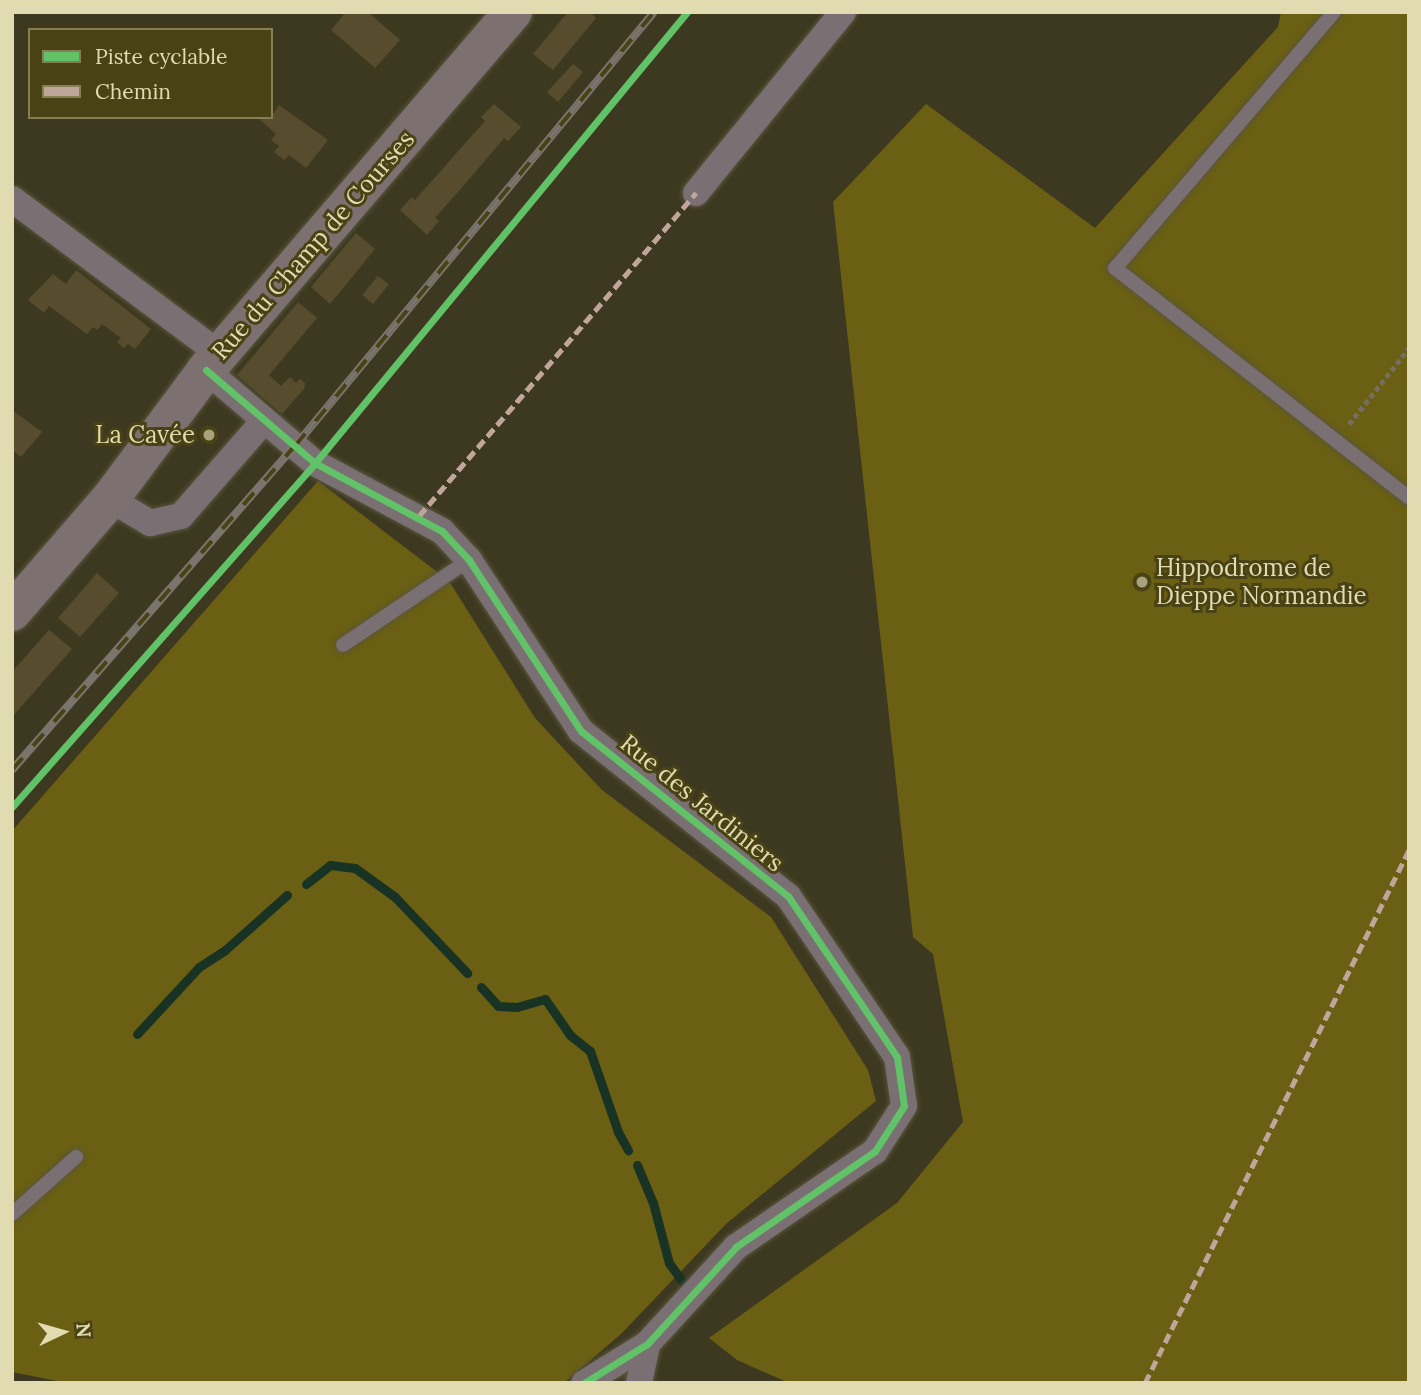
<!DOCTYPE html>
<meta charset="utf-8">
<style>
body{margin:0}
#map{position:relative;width:1421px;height:1395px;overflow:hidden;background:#3d3920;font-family:Lora,serif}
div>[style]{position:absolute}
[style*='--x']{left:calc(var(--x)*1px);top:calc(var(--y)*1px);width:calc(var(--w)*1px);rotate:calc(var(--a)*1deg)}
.green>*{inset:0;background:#6a5f12}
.stream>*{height:9px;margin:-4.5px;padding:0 4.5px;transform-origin:4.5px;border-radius:4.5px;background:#183323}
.building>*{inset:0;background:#574d2e}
.path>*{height:4.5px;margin-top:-2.25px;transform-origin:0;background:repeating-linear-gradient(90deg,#756e68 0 5px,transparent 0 8.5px)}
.roads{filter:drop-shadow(0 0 2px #58553d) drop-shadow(0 0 2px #58553d)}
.service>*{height:14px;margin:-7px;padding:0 7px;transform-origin:7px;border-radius:7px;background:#7a6f72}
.minor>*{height:26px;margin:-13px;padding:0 13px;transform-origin:13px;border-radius:13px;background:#7a6f72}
.secondary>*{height:38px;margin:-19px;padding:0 19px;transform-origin:19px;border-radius:19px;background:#7c7070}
.rail>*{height:8px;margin-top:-4px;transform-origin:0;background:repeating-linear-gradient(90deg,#494214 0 16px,#7b746c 0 32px);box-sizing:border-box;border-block:2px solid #7b746c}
.quiet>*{height:5px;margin-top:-2.5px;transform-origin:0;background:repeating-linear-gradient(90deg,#c0a59a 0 10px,transparent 0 15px)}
.cycleway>*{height:7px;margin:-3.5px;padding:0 3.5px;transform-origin:3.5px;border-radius:3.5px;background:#61c268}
.dots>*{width:19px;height:19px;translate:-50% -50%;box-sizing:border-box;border:4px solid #494214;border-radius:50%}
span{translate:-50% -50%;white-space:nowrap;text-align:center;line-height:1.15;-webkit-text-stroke:6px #494214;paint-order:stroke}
.street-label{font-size:24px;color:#e1dbb2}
.poi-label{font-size:24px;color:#e1dbb2}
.right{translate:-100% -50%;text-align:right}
.left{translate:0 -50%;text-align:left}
.frame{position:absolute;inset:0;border:14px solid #e1dbb2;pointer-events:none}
.legend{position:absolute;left:28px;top:28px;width:245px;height:91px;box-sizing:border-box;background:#494214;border:2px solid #867f53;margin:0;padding:9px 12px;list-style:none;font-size:21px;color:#e1dbb2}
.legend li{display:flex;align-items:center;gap:14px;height:35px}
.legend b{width:35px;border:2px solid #867f53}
.north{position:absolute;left:28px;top:1297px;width:70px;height:70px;-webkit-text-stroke:5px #494214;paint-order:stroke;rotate:85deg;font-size:19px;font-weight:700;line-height:28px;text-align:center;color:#e1dbb2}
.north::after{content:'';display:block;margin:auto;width:24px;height:32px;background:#e1dbb2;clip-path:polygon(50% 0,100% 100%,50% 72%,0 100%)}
</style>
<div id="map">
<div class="green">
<div style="clip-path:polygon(1281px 12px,1409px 12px,1409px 1383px,789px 1383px,737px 1360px,709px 1338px,897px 1203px,963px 1122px,933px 954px,913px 937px,833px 202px,926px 104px,1095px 228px,1278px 27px)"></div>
<div style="clip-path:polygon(318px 481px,449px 581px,535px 718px,602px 790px,771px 917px,868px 1070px,876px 1101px,726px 1224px,621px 1334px,564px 1383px,67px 1383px,12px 1372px,12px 831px)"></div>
</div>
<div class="stream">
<div style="--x:306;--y:884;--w:31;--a:-38"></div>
<div style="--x:330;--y:865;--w:25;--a:7"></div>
<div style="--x:355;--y:868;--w:49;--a:35.9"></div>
<div style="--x:395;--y:897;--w:105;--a:46.5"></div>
<div style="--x:481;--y:987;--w:25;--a:48"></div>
<div style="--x:498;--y:1006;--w:19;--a:3"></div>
<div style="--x:517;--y:1007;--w:29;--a:-16"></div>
<div style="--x:545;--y:999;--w:44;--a:55.2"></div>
<div style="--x:570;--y:1035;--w:26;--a:39"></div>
<div style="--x:590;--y:1051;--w:86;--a:70.9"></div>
<div style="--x:618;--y:1132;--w:21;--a:61"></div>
<div style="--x:137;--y:1034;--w:91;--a:-47.2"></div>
<div style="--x:199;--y:967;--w:31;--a:-33"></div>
<div style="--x:225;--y:950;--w:83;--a:-41.6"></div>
<div style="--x:637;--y:1165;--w:41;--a:67.2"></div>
<div style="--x:653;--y:1203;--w:62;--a:75.1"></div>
<div style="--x:669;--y:1263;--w:22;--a:54"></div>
</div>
<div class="building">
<div style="clip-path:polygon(346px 12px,368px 12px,400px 40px,375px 68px,331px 30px)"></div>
<div style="clip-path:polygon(568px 12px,590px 12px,596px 18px,553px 70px,533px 54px)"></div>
<div style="clip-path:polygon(573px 64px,583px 72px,558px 102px,547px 92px)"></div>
<div style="clip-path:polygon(494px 104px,521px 127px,508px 141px,504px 138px,471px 177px,435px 218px,439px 221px,427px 235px,400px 210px,412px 197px,415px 200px,485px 121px,481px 117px)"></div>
<div style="clip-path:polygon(279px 105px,328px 140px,306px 168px,289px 155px,284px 160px,274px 152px,279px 146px,271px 140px,276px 134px,257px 117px,271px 117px)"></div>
<div style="clip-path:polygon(356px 233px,375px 249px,330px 304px,311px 287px)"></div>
<div style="clip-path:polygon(76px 270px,151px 329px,135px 349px,128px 344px,124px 348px,117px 342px,121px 338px,102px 324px,97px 330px,93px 327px,87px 334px,49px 306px,44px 313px,28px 300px,53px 274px,66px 284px)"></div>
<div style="clip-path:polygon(378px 276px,389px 284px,373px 304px,362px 295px)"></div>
<div style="clip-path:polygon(298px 302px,317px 318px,269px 375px,281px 386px,290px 377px,296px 383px,300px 379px,305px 383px,304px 389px,282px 414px,237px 375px)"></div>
<div style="clip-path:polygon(12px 410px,42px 432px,21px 457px,12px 450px)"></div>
<div style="clip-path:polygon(97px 573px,119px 593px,80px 637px,58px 618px)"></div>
<div style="clip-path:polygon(49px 630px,72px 649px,12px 717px,12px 672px)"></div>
</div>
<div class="path">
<div style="--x:1349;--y:424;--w:97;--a:-51.7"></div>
</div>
<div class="roads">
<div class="service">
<div style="--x:1334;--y:12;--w:337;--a:130.5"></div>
<div style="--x:1115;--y:268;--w:373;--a:38"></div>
<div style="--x:343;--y:645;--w:152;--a:-34"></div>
<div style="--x:12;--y:1214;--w:86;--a:-41.7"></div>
</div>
<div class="minor">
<div style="--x:696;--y:193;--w:233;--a:-50.9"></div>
<div style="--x:12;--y:199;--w:259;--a:36.7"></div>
<div style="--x:206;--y:370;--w:143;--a:40.5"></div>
<div style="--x:315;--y:463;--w:144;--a:28.2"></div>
<div style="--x:442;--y:531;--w:40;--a:47"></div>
<div style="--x:469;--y:560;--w:204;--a:56.8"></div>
<div style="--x:581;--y:731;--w:265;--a:38.6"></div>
<div style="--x:788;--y:896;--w:194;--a:55.9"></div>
<div style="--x:897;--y:1057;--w:49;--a:81.9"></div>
<div style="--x:904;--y:1106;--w:54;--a:122.8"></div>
<div style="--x:875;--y:1151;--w:169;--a:145.4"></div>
<div style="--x:736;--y:1247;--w:132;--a:132.5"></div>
<div style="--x:647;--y:1344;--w:74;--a:148.2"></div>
<div style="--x:110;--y:499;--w:47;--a:31"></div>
<div style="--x:150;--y:523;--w:32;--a:-13"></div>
<div style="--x:181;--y:516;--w:126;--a:-48.9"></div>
<div style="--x:639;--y:1383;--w:40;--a:-78"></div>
</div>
<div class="secondary">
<div style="--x:12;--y:612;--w:150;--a:-49.1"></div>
<div style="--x:110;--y:499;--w:161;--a:-53.3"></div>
<div style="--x:206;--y:370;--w:472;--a:-49.4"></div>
</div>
</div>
<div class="rail">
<div style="--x:12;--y:770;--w:430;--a:-48.9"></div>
<div style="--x:295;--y:446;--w:563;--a:-50.4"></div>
</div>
<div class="quiet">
<div style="--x:419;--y:516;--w:426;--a:-49.4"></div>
<div style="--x:1145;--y:1383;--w:595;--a:-63.65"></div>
</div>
<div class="cycleway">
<div style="--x:206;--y:370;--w:143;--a:40.5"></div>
<div style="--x:315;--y:463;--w:144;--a:28.2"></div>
<div style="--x:442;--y:531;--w:40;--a:47"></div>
<div style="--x:469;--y:560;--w:204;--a:56.8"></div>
<div style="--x:581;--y:731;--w:265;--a:38.6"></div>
<div style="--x:788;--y:896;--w:194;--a:55.9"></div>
<div style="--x:897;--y:1057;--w:49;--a:81.9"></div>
<div style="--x:904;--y:1106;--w:54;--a:122.8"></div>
<div style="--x:875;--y:1151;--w:169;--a:145.4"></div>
<div style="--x:736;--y:1247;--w:132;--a:132.5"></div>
<div style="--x:647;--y:1344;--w:74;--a:148.2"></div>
<div style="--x:12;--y:807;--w:458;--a:-48.6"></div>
<div style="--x:315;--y:463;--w:585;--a:-50.48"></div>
</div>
<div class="dots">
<div style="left:209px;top:435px;background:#a8a27f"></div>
<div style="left:1142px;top:582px;background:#a8a27f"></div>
</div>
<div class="street-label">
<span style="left:313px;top:245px;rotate:-49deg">Rue du Champ de Courses</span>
<span style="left:702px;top:803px;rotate:39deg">Rue des Jardiniers</span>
</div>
<div class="poi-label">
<span class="right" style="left:195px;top:435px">La Cavée</span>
<span class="left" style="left:1156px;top:582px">Hippodrome de<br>Dieppe Normandie</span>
</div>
<div class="frame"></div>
<ul class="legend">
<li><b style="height:9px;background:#61c268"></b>Piste cyclable</li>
<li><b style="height:9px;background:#c0a59a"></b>Chemin</li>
</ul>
<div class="north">N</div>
</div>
